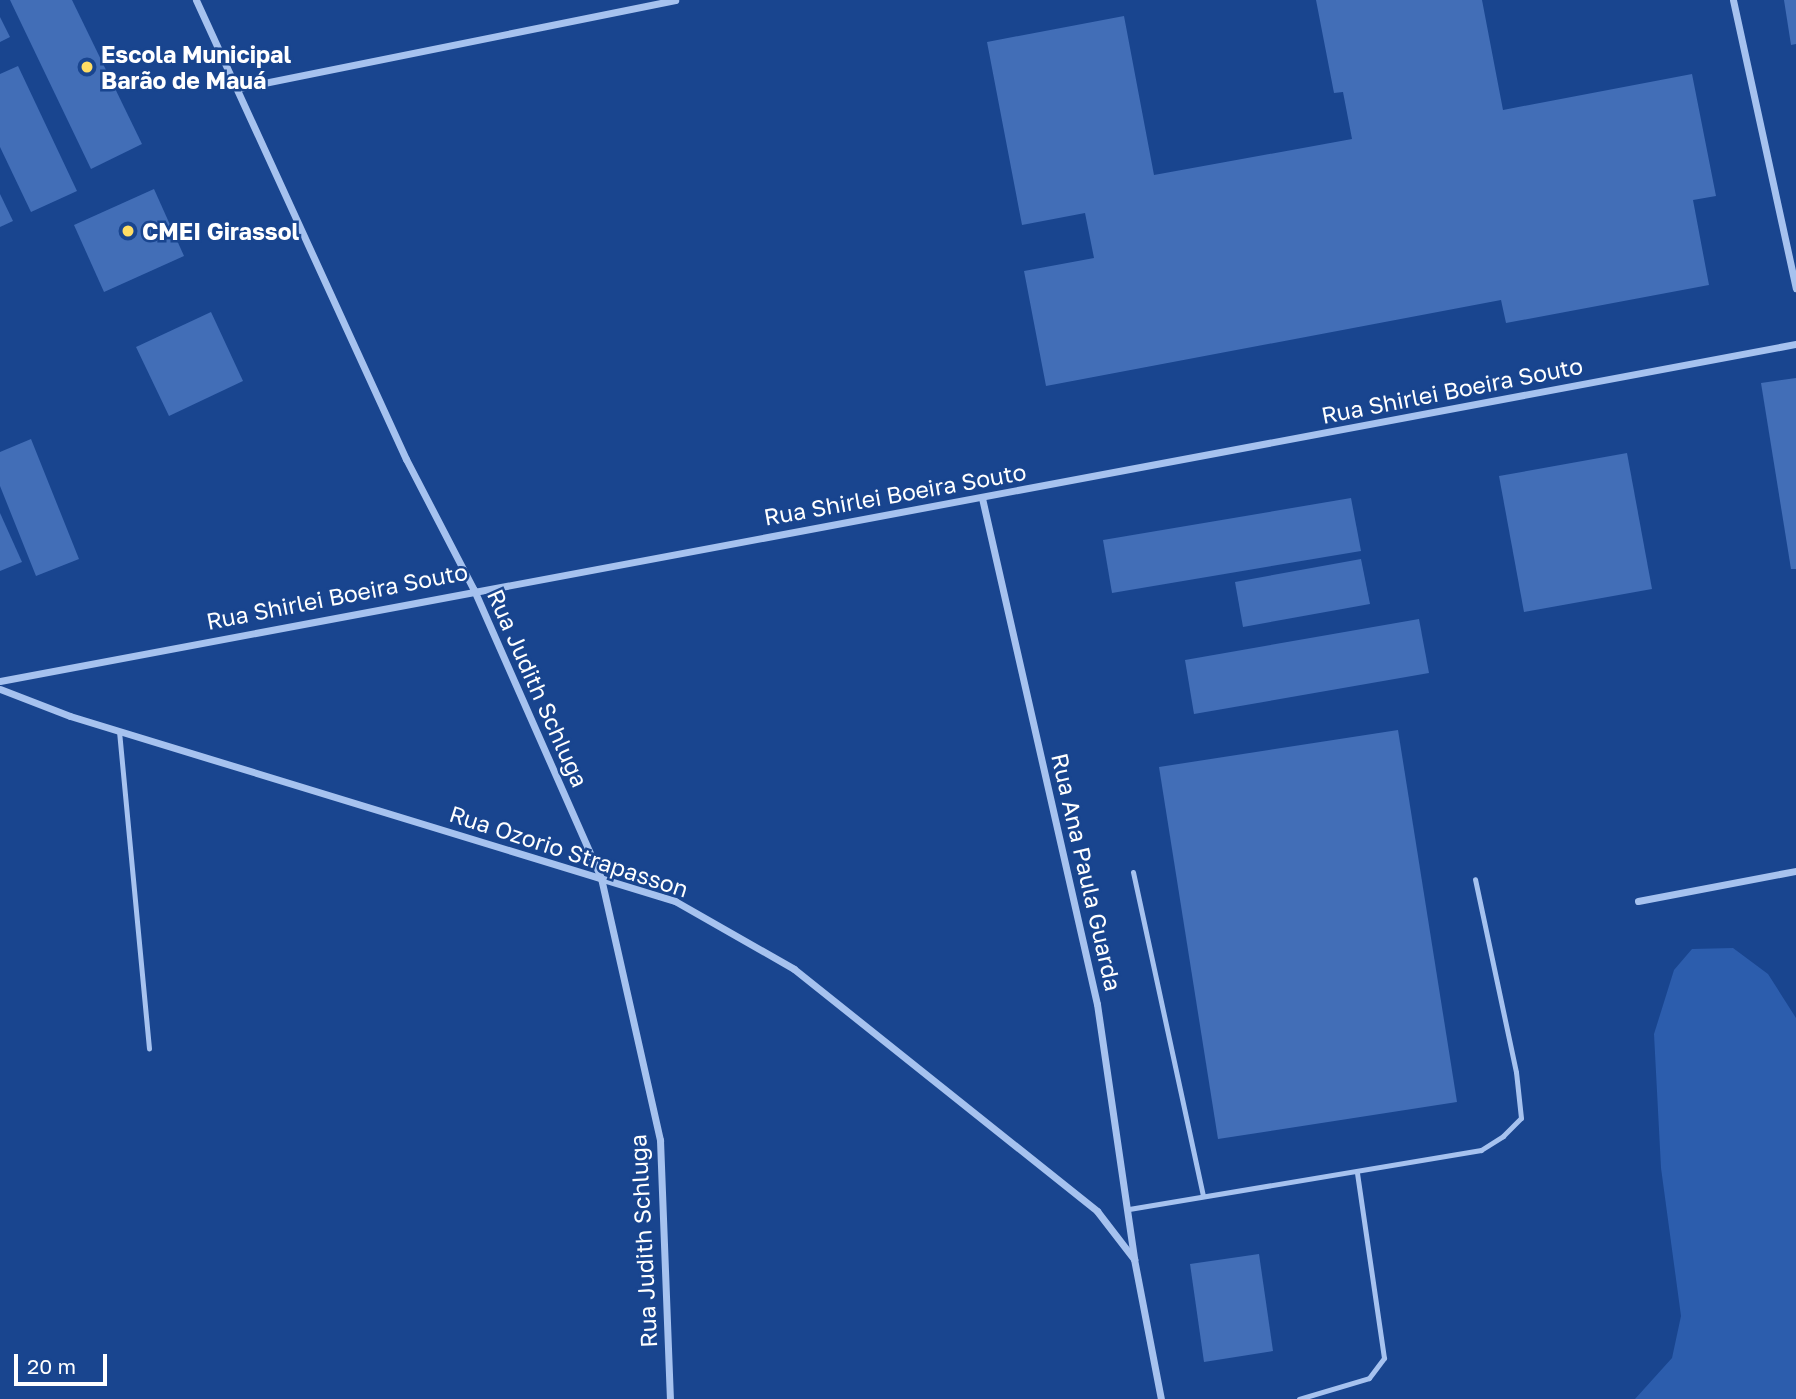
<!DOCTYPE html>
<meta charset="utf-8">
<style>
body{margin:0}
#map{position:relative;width:1796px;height:1399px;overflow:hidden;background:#19458f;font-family:"Golos Text",sans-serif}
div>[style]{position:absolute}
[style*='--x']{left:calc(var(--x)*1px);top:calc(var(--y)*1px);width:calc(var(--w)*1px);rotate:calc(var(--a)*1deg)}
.green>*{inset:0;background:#2c5dad}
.building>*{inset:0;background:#426eb7}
.service>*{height:5px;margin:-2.5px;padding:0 2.5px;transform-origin:2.5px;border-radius:2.5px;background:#a6c2ef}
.minor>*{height:7px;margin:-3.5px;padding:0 3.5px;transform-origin:3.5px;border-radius:3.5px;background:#a6c2ef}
.dots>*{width:19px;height:19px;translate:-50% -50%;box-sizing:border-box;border:4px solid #19458f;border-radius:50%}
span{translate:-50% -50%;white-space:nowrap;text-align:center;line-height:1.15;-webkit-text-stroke:5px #19458f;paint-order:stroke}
.poi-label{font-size:23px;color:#fff;font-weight:700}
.left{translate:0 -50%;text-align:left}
.street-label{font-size:23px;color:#fff}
.scale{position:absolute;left:14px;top:1354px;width:93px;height:32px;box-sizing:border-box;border:4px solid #fff;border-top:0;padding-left:9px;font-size:21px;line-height:24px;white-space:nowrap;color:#fff;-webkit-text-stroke:5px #19458f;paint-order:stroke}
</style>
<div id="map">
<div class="green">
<div style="clip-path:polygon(1733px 948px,1768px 974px,1796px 1018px,1796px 1399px,1635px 1399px,1672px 1358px,1681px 1316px,1661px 1168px,1654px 1034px,1674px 970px,1692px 949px)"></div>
</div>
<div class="building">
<div style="clip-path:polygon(10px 0,72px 0,142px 144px,91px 169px)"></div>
<div style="clip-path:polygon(1316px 0,1482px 0,1503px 110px,1692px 74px,1716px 196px,1693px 200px,1709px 285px,1506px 323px,1501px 300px,1046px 386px,1024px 271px,1094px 258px,1085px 213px,1022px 225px,987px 42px,1124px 16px,1154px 175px,1352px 139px,1343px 92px,1334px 93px)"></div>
<div style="clip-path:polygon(1784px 0,1796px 0,1796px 44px,1791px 45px)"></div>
<div style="clip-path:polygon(0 17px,10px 37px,0 42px)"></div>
<div style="clip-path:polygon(18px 66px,77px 191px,31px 212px,0 147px,0 74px)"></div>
<div style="clip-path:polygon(154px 189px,184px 256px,104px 292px,74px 225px)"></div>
<div style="clip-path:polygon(0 194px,13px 221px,0 227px)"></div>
<div style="clip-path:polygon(211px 312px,243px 381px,169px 416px,136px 347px)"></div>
<div style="clip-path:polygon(1796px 378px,1796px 569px,1791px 569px,1761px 383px)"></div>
<div style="clip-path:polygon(31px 439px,79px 559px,36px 576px,0 486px,0 452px)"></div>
<div style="clip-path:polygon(1627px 453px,1652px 589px,1524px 612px,1499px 476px)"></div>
<div style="clip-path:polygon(1351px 498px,1361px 551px,1112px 593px,1103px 540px)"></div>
<div style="clip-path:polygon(0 513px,22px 562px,0 571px)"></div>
<div style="clip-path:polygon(1361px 559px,1370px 604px,1243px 627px,1235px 582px)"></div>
<div style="clip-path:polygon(1419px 619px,1429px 673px,1194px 714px,1185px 660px)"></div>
<div style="clip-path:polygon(1398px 730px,1457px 1102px,1218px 1139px,1159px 767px)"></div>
<div style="clip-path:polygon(1259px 1254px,1273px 1351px,1204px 1362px,1190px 1264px)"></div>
</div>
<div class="service">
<div style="--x:119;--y:731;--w:319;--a:84.6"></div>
<div style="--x:1133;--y:872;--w:331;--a:77.8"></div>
<div style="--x:1129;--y:1209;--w:357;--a:-9.5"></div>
<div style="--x:1481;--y:1150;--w:26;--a:-32"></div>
<div style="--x:1503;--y:1136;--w:25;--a:-45"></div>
<div style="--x:1521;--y:1118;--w:46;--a:-96.2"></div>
<div style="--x:1516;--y:1072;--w:197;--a:-102"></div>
<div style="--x:1299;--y:1399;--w:73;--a:-16.7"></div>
<div style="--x:1369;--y:1378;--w:25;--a:-53"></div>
<div style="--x:1384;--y:1358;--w:188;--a:-98.3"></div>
</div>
<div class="minor">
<div style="--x:196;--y:0;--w:505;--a:65.42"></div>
<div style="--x:406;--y:459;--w:148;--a:62.6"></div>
<div style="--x:474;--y:590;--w:315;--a:66.2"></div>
<div style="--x:601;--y:878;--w:269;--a:77.3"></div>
<div style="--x:660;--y:1140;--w:259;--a:87.8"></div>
<div style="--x:1733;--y:0;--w:295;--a:77.7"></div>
<div style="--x:239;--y:88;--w:445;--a:-11.4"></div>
<div style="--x:982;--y:498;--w:519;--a:77.2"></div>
<div style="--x:1097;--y:1004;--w:258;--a:81.7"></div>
<div style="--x:1134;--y:1259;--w:143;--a:79.1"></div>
<div style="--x:0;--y:681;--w:1827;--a:-10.63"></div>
<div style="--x:0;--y:689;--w:75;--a:21.1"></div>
<div style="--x:70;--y:716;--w:633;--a:17"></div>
<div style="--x:675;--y:901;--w:137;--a:29.7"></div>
<div style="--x:794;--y:969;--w:388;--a:38.6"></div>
<div style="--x:1097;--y:1211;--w:61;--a:52.4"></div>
<div style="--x:1638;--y:901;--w:161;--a:-10.8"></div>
</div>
<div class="dots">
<div style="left:87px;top:67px;background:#ffdd64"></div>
<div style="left:128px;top:231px;background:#ffdd64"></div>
</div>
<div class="poi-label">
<span class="left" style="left:101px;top:67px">Escola Municipal<br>Barão de Mauá</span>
<span class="left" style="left:142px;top:231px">CMEI Girassol</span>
</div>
<div class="street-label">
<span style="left:1452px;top:390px;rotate:-11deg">Rua Shirlei Boeira Souto</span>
<span style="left:895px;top:494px;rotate:-10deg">Rua Shirlei Boeira Souto</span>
<span style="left:337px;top:596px;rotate:-11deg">Rua Shirlei Boeira Souto</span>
<span style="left:538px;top:688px;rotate:66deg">Rua Judith Schluga</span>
<span style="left:569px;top:851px;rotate:18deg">Rua Ozorio Strapasson</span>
<span style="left:1087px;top:872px;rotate:77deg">Rua Ana Paula Guarda</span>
<span style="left:643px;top:1241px;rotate:-93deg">Rua Judith Schluga</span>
</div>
<div class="scale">20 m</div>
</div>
